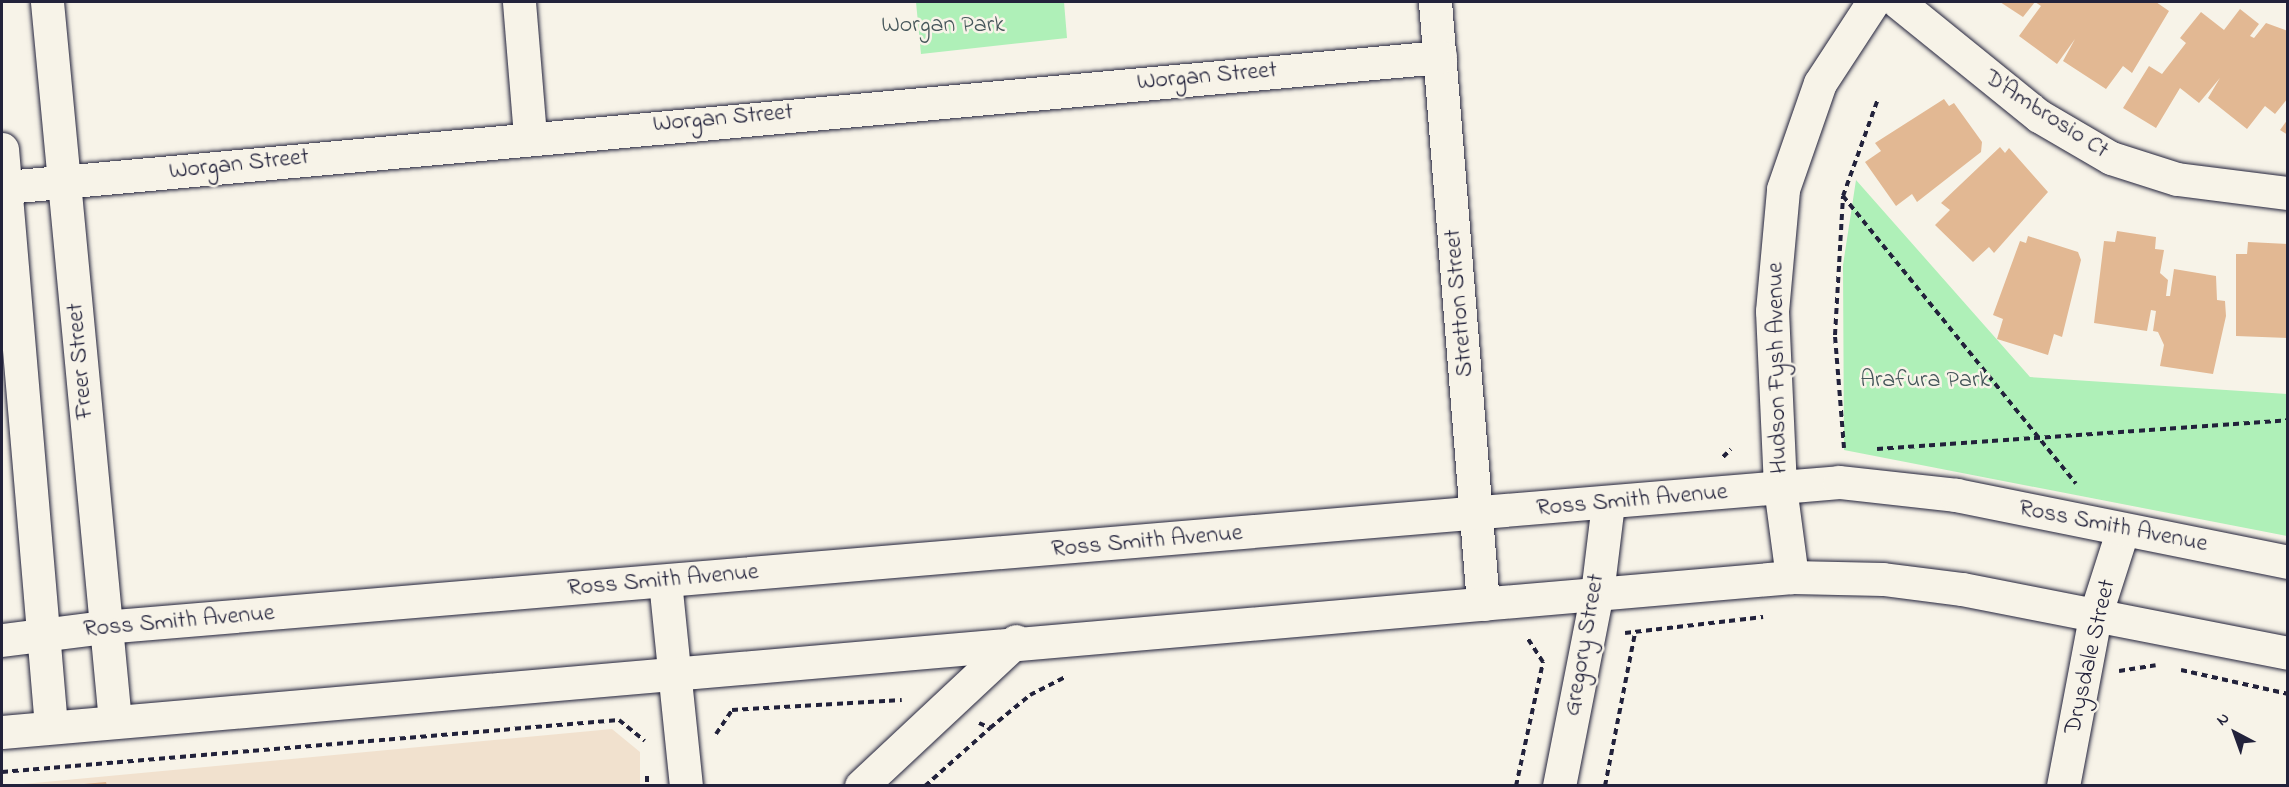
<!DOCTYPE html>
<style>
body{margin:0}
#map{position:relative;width:2289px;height:787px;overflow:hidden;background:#f7f3e8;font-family:"Indie Flower",sans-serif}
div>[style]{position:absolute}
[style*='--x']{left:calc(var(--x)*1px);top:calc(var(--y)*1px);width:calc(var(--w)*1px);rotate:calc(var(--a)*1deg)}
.built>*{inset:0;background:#f1e1ce}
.green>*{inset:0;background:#aff0b8}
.building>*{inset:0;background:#e2b893}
.path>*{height:4px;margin-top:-2px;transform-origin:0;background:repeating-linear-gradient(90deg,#22223b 0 6px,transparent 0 10.5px)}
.roads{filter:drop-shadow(0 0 2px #22223b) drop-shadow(0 0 2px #22223b)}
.minor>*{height:33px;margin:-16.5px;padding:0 16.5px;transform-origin:16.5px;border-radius:16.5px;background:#f7f3e8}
.tertiary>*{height:33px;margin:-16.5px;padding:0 16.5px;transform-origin:16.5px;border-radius:16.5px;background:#f7f3e8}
span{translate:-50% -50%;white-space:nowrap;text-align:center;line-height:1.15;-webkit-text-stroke:5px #f7f3e8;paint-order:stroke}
.park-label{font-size:24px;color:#45565a}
.street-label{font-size:24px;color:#22223b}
.frame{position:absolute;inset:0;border:3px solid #22223b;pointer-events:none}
.north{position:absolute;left:2205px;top:703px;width:60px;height:60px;-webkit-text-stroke:4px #f7f3e8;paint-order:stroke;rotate:319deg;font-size:16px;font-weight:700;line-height:24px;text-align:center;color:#22223b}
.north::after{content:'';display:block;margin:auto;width:21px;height:27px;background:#22223b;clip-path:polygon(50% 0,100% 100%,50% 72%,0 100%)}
</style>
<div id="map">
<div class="built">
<div style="clip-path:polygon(612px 729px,640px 752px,640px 785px,2px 786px)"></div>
</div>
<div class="green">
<div style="clip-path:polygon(916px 2px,1064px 2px,1067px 38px,921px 54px)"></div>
<div style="clip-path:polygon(1856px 180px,2030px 377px,2287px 394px,2287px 536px,1844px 450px,1843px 265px)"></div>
</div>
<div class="building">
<div style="clip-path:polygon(2000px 2px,2035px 2px,2023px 17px)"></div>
<div style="clip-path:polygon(2035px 2px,2156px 2px,2169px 11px,2132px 73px,2123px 66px,2106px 89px,2063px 61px,2075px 39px,2057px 64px,2019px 36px,2041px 6px)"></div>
<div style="clip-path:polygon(2240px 9px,2259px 24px,2250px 36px,2254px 38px,2266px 23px,2288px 31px,2288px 98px,2275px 114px,2265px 106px,2247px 129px,2208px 98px,2220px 78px,2199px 103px,2180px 88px,2156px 128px,2123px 108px,2149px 66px,2162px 74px,2186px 43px,2180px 38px,2201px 12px,2224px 30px)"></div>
<div style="clip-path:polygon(1944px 99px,1949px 106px,1954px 103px,1982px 142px,1981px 152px,1917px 202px,1912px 194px,1896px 206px,1865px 162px,1881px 151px,1875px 143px)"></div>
<div style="clip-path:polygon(2288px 119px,2288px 135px,2280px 130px)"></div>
<div style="clip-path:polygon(2000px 147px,2005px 153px,2009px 148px,2048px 192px,1994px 253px,1989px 247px,1973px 262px,1935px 225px,1950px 210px,1941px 203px)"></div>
<div style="clip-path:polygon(2117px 231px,2156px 237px,2155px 249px,2164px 250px,2160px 273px,2168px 280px,2166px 296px,2170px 296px,2174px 269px,2216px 276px,2217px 300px,2225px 301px,2226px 316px,2213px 374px,2160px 366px,2164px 345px,2158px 332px,2153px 331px,2156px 311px,2151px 310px,2147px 331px,2094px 323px,2104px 241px,2115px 242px)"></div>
<div style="clip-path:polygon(2028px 236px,2078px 252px,2081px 260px,2062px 337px,2054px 334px,2048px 355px,1997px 339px,2003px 319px,1993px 315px,2020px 241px,2026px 243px)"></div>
<div style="clip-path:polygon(2248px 242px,2288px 244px,2288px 338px,2236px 336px,2236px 254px,2247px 254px)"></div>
<div style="clip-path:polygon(106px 782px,107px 786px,85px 786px,84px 784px)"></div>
</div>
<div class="path">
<div style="--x:1843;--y:196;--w:370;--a:51"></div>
<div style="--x:1844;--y:448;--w:113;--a:-94.6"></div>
<div style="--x:1835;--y:335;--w:139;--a:-86.7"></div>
<div style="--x:1843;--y:196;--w:103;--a:-70.2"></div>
<div style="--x:1877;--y:449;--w:412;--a:-4"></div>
<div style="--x:1723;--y:457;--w:11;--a:-45"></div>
<div style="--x:1625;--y:633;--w:139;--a:-6.6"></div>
<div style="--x:2181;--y:670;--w:110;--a:12.6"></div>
<div style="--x:2119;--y:671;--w:37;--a:-9"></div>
<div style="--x:979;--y:723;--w:12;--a:24"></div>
<div style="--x:990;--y:728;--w:52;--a:-39.5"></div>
<div style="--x:1030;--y:695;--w:39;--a:-27"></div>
<div style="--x:716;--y:734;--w:29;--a:-56"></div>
<div style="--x:732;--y:710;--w:170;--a:-3.4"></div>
<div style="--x:2;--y:772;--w:619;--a:-4.82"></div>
<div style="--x:619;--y:720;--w:33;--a:39"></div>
<div style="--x:647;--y:776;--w:10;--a:90"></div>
<div style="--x:925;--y:786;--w:87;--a:-41.7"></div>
<div style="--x:1516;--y:786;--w:127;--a:-77.7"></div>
<div style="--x:1543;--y:662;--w:30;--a:-123"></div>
<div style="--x:1605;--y:786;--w:156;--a:-78.9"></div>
</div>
<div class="roads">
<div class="minor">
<div style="--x:47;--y:2;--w:722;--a:84.6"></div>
<div style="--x:519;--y:2;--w:134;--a:85.3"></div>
<div style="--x:1435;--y:2;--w:604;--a:85.44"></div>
<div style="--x:1898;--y:2;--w:181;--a:39"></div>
<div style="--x:2039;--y:116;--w:83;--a:30.3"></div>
<div style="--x:2111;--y:158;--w:69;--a:17.7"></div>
<div style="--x:2177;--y:179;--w:112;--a:7.2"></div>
<div style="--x:2;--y:149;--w:580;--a:85.15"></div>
<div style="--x:6;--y:187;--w:1440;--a:-5.18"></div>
<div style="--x:1780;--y:487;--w:176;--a:-92.6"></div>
<div style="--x:1772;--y:311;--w:122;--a:-84.8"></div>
<div style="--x:1783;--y:189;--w:112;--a:-70.8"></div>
<div style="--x:1820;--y:83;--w:97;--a:-56.8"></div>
<div style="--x:674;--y:670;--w:117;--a:84.1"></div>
<div style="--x:861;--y:786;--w:212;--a:-43.1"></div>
<div style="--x:1559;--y:786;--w:197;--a:-78.9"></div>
<div style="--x:2063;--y:786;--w:173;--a:-79.3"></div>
</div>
<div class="tertiary">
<div style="--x:1780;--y:487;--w:91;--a:82.4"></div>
<div style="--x:665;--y:581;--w:89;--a:84.2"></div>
<div style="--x:1597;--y:593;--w:90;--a:-83"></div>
<div style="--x:2095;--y:616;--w:91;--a:-72.2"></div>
<div style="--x:2;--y:640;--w:102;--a:-7.3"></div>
<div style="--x:103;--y:627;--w:1742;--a:-4.77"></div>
<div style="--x:1839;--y:482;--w:118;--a:6.3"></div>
<div style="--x:1956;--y:495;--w:339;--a:11.4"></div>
<div style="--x:2;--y:732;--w:1797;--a:-4.95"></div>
<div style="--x:1792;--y:577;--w:91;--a:1.3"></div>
<div style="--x:1883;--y:579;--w:80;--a:7.2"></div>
<div style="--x:1962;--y:589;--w:332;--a:11.1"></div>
</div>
</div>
<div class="park-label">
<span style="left:943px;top:26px">Worgan Park</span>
<span style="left:1925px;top:381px">Arafura Park</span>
</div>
<div class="street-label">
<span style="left:1207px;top:77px;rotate:-5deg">Worgan Street</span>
<span style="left:2046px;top:115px;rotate:33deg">D'Ambrosio Ct</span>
<span style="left:723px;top:119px;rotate:-5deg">Worgan Street</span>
<span style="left:239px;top:165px;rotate:-6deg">Worgan Street</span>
<span style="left:1460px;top:303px;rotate:-95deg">Stretton Street</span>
<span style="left:81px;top:361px;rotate:-95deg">Freer Street</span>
<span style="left:1778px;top:368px;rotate:-91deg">Hudson Fysh Avenue</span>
<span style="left:1632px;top:501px;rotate:-5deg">Ross Smith Avenue</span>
<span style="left:2113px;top:527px;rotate:11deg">Ross Smith Avenue</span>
<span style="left:1147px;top:542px;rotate:-5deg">Ross Smith Avenue</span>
<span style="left:663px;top:581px;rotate:-5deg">Ross Smith Avenue</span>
<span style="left:179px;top:622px;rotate:-5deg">Ross Smith Avenue</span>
<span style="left:1585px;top:645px;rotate:-80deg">Gregory Street</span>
<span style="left:2091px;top:657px;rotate:-77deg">Drysdale Street</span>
</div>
<div class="frame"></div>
<div class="north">N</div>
</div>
